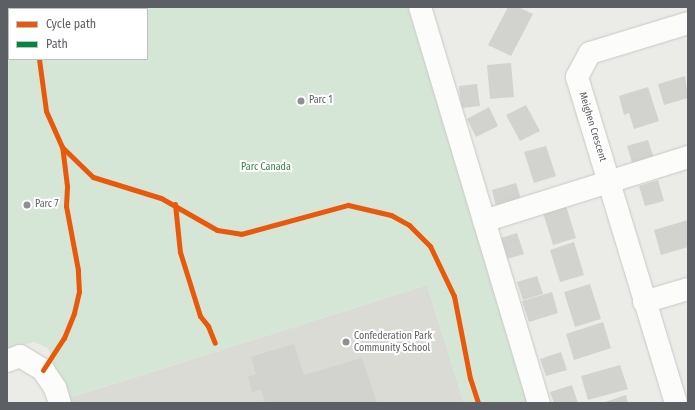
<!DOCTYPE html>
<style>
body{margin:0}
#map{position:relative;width:695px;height:410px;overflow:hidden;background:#ebebe7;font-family:"Fira Sans Condensed",sans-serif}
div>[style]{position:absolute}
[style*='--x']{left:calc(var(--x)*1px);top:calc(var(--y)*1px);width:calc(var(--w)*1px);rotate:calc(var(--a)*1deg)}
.education>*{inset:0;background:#dbdbd5}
.green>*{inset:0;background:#d6e6d6}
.building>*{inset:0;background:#d2d2cf}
.roads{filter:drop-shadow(0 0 1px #c8c9c8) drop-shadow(0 0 1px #c8c9c8)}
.minor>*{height:22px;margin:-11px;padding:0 11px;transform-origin:11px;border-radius:11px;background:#fcfcfb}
.quiet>*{height:4px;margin-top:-2px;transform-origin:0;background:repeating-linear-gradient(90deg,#00873e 0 8px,transparent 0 12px)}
.cycleway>*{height:5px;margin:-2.5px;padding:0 2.5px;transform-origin:2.5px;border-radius:2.5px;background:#e8590c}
.dots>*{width:11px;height:11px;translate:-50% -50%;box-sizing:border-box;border:2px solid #fff;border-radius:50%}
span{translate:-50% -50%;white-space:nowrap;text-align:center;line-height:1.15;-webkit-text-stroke:4px #fff;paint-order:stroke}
.poi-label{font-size:10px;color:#5c5f63}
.left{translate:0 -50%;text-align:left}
.street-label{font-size:10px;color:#5c5f63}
.park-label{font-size:10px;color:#3e814a}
.frame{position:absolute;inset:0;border:8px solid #5c5f63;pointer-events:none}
.legend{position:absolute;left:8px;top:8px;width:140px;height:52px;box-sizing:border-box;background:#fff;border:1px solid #bebfc1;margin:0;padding:5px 7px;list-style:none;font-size:12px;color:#5c5f63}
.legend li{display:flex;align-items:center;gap:8px;height:20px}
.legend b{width:20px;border:1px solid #bebfc1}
</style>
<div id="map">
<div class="education">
<div style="clip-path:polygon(427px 285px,464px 403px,68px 403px,66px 399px)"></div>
</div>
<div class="green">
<div style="clip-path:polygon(evenodd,7px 7px,408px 7px,530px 403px,464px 403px,427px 285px,66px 399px,48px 348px,34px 342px,7px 350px,7px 7px,9px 9px,147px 9px,147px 59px,9px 59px,9px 9px)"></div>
</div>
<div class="building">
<div style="clip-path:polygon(508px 7px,518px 7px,533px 14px,511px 56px,488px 45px)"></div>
<div style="clip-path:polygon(511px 63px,514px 97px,490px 99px,487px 65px)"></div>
<div style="clip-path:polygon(685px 76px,688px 98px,664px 105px,658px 84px)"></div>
<div style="clip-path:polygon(477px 84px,480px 106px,461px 108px,459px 86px)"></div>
<div style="clip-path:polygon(648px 87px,659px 121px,634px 129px,629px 113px,624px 115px,619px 96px)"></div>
<div style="clip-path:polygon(526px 105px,540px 131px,520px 141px,506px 115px)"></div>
<div style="clip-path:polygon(489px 107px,498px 126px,476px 137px,467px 119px)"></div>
<div style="clip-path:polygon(648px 140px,654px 159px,633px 166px,627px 146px)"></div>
<div style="clip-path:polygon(546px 146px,556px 176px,534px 183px,524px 152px)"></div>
<div style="clip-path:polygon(658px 180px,664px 201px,645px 206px,639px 186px)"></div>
<div style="clip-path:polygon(516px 183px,521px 199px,496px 206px,492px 190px)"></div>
<div style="clip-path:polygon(566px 206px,576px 238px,553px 245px,543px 213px)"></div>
<div style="clip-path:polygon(688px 220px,688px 247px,661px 255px,654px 230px)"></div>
<div style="clip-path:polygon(517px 233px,524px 254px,507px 259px,501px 238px)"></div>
<div style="clip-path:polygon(574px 242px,584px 275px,560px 282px,550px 250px)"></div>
<div style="clip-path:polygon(537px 276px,543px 294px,523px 300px,517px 282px)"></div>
<div style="clip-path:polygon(590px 284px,601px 319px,575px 327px,564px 292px)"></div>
<div style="clip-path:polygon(552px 292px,558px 313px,529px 322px,522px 301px)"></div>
<div style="clip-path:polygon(603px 322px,611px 348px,574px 360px,566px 334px)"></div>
<div style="clip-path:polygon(294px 344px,304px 375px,362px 358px,377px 403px,259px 403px,265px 401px,261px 390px,252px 392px,248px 377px,256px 374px,251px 357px)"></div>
<div style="clip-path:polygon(561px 352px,567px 370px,546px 376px,540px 359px)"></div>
<div style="clip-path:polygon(620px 365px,628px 389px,588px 400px,581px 376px)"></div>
<div style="clip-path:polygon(572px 385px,578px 403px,554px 403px,550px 392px)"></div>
<div style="clip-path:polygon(626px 395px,628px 403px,602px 403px)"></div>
</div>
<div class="roads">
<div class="minor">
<div style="--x:420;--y:7;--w:413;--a:73.3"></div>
<div style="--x:484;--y:221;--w:214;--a:-17.4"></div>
<div style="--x:644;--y:302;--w:46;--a:-16.5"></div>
<div style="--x:7;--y:361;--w:14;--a:-21"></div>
<div style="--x:20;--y:356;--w:27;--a:31"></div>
<div style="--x:43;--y:370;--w:22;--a:56"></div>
<div style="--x:55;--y:388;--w:16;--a:72"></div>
<div style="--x:676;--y:403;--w:341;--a:-106.9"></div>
<div style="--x:577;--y:77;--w:27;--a:-62"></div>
<div style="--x:590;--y:53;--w:102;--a:-17"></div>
</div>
</div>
<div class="quiet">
<div style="--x:28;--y:9;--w:2;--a:-63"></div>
<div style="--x:7;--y:54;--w:4;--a:-63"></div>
</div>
<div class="cycleway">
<div style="--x:39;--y:59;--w:52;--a:82.3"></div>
<div style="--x:46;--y:111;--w:39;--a:66"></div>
<div style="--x:62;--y:147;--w:43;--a:44.1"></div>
<div style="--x:93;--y:177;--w:71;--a:17.2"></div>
<div style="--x:161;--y:198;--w:64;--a:29.7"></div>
<div style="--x:217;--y:230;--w:24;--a:9"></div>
<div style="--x:241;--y:234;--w:111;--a:-15.2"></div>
<div style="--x:348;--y:205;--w:44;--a:13.1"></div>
<div style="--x:391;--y:215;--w:21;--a:29"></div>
<div style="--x:409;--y:225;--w:30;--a:45"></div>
<div style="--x:430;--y:246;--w:55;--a:64.4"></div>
<div style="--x:454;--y:296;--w:84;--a:79"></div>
<div style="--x:470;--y:378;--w:26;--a:72"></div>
<div style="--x:175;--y:204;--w:48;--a:84.1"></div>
<div style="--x:180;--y:252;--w:67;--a:72.6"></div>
<div style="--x:200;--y:316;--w:13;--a:51"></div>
<div style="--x:208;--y:326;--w:18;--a:68"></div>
<div style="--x:43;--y:370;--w:38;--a:-57"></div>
<div style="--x:64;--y:338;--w:27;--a:-68"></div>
<div style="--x:74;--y:313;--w:22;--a:-77"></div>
<div style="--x:79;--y:292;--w:22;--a:-93"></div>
<div style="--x:78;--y:270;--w:65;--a:-100.6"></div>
<div style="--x:66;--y:206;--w:20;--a:-87"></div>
<div style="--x:67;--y:186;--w:39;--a:-97"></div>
</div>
<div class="dots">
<div style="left:301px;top:101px;background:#8e9091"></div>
<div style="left:27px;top:205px;background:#8e9091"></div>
<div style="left:346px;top:342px;background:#8e9091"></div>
</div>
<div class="poi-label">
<span class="left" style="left:309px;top:101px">Parc 1</span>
<span class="left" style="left:35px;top:205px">Parc 7</span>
<span class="left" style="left:354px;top:342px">Confederation Park<br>Community School</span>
</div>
<div class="street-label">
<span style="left:592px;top:127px;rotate:73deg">Meighen Crescent</span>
</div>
<div class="park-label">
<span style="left:266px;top:168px">Parc Canada</span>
</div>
<div class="frame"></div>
<ul class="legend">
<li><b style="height:5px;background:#e8590c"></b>Cycle path</li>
<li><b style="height:5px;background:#00873e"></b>Path</li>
</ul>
</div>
